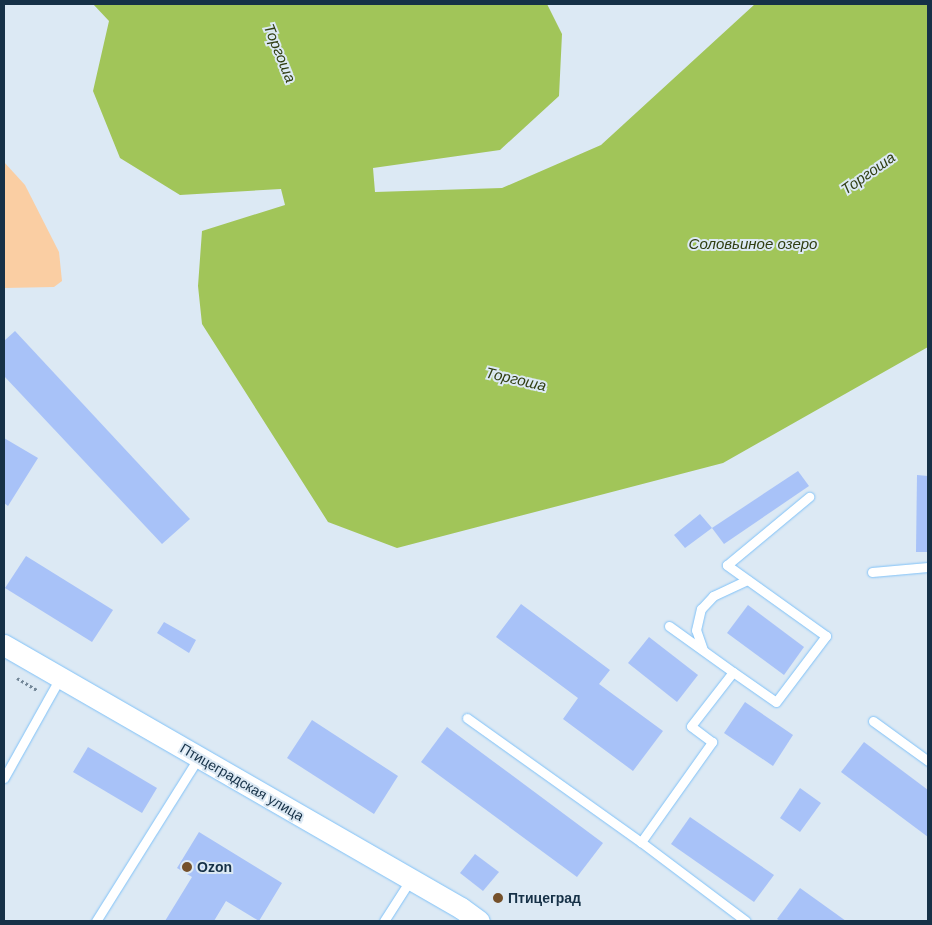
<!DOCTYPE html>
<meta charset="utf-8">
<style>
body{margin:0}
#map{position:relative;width:932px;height:925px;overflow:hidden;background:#dce9f4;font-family:Arial,sans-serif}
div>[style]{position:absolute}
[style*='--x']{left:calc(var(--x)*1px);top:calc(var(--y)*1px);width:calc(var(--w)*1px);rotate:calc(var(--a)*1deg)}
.green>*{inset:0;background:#facea3}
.water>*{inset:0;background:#a1c559}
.building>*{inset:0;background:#a8c2f8}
.path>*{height:3px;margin-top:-1.5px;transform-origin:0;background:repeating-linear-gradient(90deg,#738798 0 2.5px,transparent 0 5px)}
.roads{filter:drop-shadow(0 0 1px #80c2f8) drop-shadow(0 0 1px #80c2f8)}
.service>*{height:9px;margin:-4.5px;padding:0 4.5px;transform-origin:4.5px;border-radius:4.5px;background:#fff}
.tertiary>*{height:21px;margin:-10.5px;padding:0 10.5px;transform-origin:10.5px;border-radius:10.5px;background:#fff}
.dots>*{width:14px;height:14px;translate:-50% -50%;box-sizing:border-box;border:2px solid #dce9f4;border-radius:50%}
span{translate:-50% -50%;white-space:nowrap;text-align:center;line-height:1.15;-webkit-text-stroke:4px #dce9f4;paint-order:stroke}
.street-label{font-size:14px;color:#163147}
.poi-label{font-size:14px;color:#163147;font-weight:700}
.left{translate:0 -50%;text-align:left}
.water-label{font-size:15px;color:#303e12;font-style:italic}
.frame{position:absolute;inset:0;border:5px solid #163147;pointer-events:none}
</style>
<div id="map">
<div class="green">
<div style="clip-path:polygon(4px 162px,25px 185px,59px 252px,62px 281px,54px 287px,4px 288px)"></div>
</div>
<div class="water">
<div style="clip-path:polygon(93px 4px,547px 4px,562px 34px,559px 96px,500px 150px,373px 168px,375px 192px,502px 188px,601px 145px,755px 4px,928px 4px,928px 347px,723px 463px,397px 548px,328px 522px,202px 324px,198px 286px,202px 231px,285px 205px,281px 189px,180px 195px,120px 158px,93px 91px,109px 21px)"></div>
</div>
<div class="building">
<div style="clip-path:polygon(15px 331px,190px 519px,162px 544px,4px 376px,4px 341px)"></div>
<div style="clip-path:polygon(4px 438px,38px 458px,8px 506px,4px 503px)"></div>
<div style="clip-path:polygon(798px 471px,809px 486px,724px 544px,712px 528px)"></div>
<div style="clip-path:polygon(917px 475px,928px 476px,928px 552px,916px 552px)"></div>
<div style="clip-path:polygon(700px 514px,712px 528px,685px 548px,674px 535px)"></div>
<div style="clip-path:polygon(26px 556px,113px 610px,92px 642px,5px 588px)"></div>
<div style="clip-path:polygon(521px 604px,610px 670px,599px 684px,663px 731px,633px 771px,563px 719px,578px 698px,496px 637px)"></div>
<div style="clip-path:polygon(748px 605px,804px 647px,784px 675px,727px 633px)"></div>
<div style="clip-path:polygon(164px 622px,196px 640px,189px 653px,157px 633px)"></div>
<div style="clip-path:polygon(649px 637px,698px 675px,677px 702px,628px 663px)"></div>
<div style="clip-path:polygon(745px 702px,793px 735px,773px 766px,724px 733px)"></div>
<div style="clip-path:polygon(312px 720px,398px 776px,374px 814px,287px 758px)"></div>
<div style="clip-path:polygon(447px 727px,603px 843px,577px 877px,421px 762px)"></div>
<div style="clip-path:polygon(864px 742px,928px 790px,928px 837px,841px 772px)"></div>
<div style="clip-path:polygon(88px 747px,157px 788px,142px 813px,73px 772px)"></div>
<div style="clip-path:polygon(800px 788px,821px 803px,800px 832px,780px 818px)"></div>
<div style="clip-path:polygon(690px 817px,774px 875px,754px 902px,671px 844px)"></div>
<div style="clip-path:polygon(199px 832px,282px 883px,259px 921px,226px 901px,214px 921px,165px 921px,192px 877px,177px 868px)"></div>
<div style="clip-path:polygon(475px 854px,499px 872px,483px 891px,460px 873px)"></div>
<div style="clip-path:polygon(800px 888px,846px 921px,780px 921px,777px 919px)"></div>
</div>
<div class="path">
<div style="--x:17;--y:678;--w:23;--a:31"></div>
</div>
<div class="roads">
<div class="service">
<div style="--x:872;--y:572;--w:56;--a:-5.1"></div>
<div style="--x:669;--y:626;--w:79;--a:35.7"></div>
<div style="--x:703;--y:650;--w:21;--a:-109"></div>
<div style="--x:696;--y:630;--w:22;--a:-77"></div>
<div style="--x:701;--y:609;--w:18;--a:-47"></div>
<div style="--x:713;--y:596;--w:38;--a:-25"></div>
<div style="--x:467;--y:718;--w:214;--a:35.5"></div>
<div style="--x:641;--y:842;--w:131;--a:37"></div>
<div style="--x:873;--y:721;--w:68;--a:36"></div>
<div style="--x:4;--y:778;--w:115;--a:-60.8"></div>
<div style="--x:641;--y:842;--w:123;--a:-54.6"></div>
<div style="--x:712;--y:742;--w:26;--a:-143"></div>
<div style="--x:691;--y:726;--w:68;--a:-52.1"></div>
<div style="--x:733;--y:672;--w:52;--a:34.9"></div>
<div style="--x:776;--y:702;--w:83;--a:-52.9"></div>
<div style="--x:826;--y:636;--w:122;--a:-144.4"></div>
<div style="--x:727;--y:565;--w:107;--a:-39.7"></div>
<div style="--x:96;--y:921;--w:194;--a:-57.9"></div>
<div style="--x:384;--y:921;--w:50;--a:-57.3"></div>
</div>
<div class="tertiary">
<div style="--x:4;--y:645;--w:527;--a:29.92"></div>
<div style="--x:461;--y:908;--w:22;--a:36"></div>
</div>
</div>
<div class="dots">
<div style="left:187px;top:867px;background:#75512b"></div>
<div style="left:498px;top:898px;background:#75512b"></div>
</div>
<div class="street-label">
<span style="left:242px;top:782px;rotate:30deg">Птицеградская улица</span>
</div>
<div class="poi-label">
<span class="left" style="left:197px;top:867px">Ozon</span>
<span class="left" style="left:508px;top:898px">Птицеград</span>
</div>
<div class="water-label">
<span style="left:280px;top:53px;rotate:68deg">Торгоша</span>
<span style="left:868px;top:173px;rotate:-35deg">Торгоша</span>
<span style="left:753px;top:244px">Соловьиное озеро</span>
<span style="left:516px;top:379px;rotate:13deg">Торгоша</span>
</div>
<div class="frame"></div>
</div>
